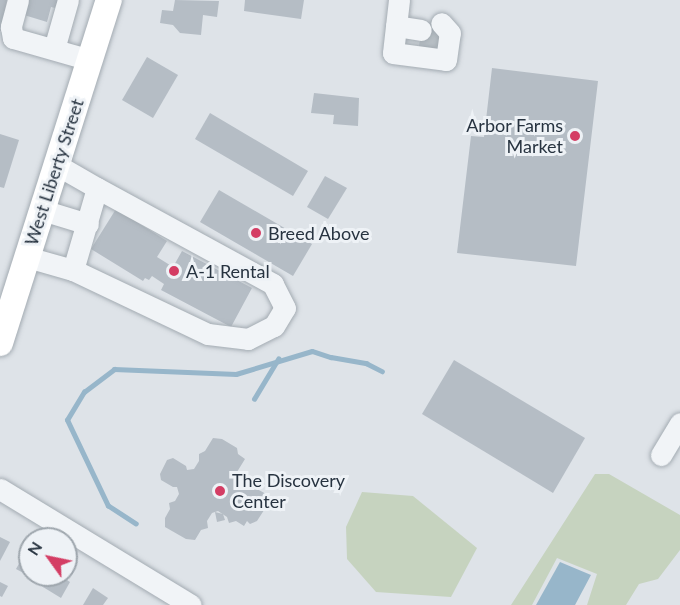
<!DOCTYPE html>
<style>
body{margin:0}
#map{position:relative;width:680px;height:605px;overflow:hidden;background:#dee3e8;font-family:Lato,sans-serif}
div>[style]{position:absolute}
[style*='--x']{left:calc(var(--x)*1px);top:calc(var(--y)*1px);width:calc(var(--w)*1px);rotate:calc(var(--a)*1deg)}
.green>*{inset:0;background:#c6d3bf}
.water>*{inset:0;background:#97b6ca}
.stream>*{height:4.5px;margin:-2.25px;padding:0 2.25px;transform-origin:2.25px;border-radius:2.25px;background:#97b6ca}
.building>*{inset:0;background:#b5bdc5}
.minor-tunnel>*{height:21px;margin-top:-10.5px;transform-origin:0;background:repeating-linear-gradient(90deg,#b9c0c6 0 21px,transparent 0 31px)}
.roads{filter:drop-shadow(0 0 2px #a3abb2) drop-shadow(0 0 2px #a3abb2)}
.minor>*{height:21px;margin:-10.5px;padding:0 10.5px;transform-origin:10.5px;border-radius:10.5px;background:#f1f4f7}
.major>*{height:26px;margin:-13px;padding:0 13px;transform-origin:13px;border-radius:13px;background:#fff}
.dots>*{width:16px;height:16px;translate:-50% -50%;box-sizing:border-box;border:3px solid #eef2f6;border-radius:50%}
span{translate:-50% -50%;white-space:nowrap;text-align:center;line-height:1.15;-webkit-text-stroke:6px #eef2f6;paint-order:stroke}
.poi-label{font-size:18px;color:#273340}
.right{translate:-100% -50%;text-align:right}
.left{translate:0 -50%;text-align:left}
.street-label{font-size:18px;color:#273340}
.north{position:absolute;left:18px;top:527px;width:60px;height:60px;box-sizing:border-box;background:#eef2f6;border:2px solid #9ea6ad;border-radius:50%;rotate:303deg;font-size:16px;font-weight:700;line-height:24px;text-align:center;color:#273340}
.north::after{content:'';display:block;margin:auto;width:21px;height:27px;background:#d43d64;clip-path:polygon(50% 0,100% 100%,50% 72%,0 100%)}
</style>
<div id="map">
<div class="green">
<div style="clip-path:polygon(595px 474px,609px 474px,680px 515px,680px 550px,658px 579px,639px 584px,626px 605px,587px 605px,597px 574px,557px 558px,532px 605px,511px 605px)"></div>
<div style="clip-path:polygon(362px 492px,413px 496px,477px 548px,451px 597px,376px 592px,347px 559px,346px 527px)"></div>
</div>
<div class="water">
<div style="clip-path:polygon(560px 562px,591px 575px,575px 605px,536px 605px)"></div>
</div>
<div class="stream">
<div style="--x:254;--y:399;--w:47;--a:-59"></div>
<div style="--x:136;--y:524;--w:33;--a:-147"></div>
<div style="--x:108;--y:506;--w:95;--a:-115.5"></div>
<div style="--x:67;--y:420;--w:33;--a:-59"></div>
<div style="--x:84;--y:392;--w:38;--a:-37"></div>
<div style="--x:114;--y:369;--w:122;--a:2.3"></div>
<div style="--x:236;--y:374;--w:79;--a:-16.8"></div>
<div style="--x:312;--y:351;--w:20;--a:18"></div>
<div style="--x:331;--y:357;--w:36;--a:10"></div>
<div style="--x:366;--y:363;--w:18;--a:27"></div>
</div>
<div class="building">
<div style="clip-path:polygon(0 0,7px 0,1px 31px,0 31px)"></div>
<div style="clip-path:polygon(29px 0,58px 0,55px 8px,51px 7px,47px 22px,24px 15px)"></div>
<div style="clip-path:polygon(175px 0,219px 1px,217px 17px,203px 15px,201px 35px,180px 33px,173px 25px,160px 23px,162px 10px,173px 11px)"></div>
<div style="clip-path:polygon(245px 0,304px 0,301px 19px,244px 11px)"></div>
<div style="clip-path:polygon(147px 57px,178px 75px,153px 118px,122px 100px)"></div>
<div style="clip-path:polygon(492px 68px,598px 81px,576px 266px,457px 253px,471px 136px,484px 137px)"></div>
<div style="clip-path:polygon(314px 93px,359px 98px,358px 126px,333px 124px,334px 115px,311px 113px)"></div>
<div style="clip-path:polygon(210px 113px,308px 171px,293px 196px,195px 139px)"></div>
<div style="clip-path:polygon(0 134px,19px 140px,4px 188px,0 187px)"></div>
<div style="clip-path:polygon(325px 176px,347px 188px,328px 219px,307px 207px)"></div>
<div style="clip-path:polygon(219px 190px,312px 244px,293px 276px,200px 222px)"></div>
<div style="clip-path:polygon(116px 209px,167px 241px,157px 257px,173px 267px,182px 251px,252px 288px,231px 327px,161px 290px,164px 284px,152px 276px,149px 280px,145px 278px,143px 281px,91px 249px)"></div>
<div style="clip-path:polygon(454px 360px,585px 438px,553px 493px,422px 414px)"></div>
<div style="clip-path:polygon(213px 438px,222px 439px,237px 448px,238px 454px,245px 459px,237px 472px,239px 479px,248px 484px,255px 481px,257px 489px,268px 495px,268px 504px,257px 521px,250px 524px,247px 521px,244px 526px,236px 521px,229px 523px,227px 517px,218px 511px,212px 513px,207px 521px,208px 528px,201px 530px,195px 540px,186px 539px,165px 527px,165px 518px,170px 509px,169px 503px,175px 501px,179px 494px,177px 487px,173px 487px,161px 480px,160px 474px,167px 460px,173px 458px,186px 466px,187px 470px,194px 469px,199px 461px,199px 454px,205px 451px)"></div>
<div style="clip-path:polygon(215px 512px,223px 514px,225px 520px,217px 522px)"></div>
<div style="clip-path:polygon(0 537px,10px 542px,0 561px)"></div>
<div style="clip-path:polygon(25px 553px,30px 556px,31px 577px,16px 569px)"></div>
<div style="clip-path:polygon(51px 575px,59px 575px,70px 582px,61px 598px,43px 587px)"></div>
<div style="clip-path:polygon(0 582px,8px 586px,2px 597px,0 596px)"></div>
<div style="clip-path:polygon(93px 588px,108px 598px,103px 605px,83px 605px)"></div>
</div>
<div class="minor-tunnel">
<div style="--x:420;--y:37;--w:20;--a:6"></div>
</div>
<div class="roads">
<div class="minor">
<div style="--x:18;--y:0;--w:28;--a:105"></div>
<div style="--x:11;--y:27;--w:11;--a:80"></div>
<div style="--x:13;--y:38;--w:80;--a:15.9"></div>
<div style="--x:399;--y:0;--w:53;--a:96.5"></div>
<div style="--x:393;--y:53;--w:53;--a:7.5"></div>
<div style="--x:446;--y:60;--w:27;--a:-82"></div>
<div style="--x:450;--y:33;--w:13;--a:-132"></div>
<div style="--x:396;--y:26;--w:25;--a:9"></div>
<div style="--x:54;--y:49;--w:51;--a:-74.1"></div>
<div style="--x:42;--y:210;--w:48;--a:16.9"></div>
<div style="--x:27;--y:257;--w:48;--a:15.8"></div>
<div style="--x:73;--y:270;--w:85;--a:-73.7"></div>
<div style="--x:97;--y:188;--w:46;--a:-150.1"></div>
<div style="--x:73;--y:270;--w:149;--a:25.4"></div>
<div style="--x:208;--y:334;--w:40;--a:7.1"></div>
<div style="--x:248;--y:339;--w:29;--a:-27"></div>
<div style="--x:274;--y:326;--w:21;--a:-59"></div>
<div style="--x:285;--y:308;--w:27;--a:-117"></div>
<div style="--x:273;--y:284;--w:200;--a:-151.4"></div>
<div style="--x:661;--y:455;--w:37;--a:-59"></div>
<div style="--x:0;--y:489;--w:223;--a:31.3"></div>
</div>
<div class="major">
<div style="--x:0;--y:343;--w:360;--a:-72.4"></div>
</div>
</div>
<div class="dots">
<div style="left:575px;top:136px;background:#d43d64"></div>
<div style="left:256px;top:233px;background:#d43d64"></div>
<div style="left:174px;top:271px;background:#d43d64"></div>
<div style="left:220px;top:491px;background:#d43d64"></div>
</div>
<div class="poi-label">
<span class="right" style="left:563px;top:136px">Arbor Farms<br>Market</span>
<span class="left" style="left:268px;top:233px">Breed Above</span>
<span class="left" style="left:186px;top:271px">A-1 Rental</span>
<span class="left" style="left:232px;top:491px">The Discovery<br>Center</span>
</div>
<div class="street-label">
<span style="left:54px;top:172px;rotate:-72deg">West Liberty Street</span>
</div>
<div class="north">N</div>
</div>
